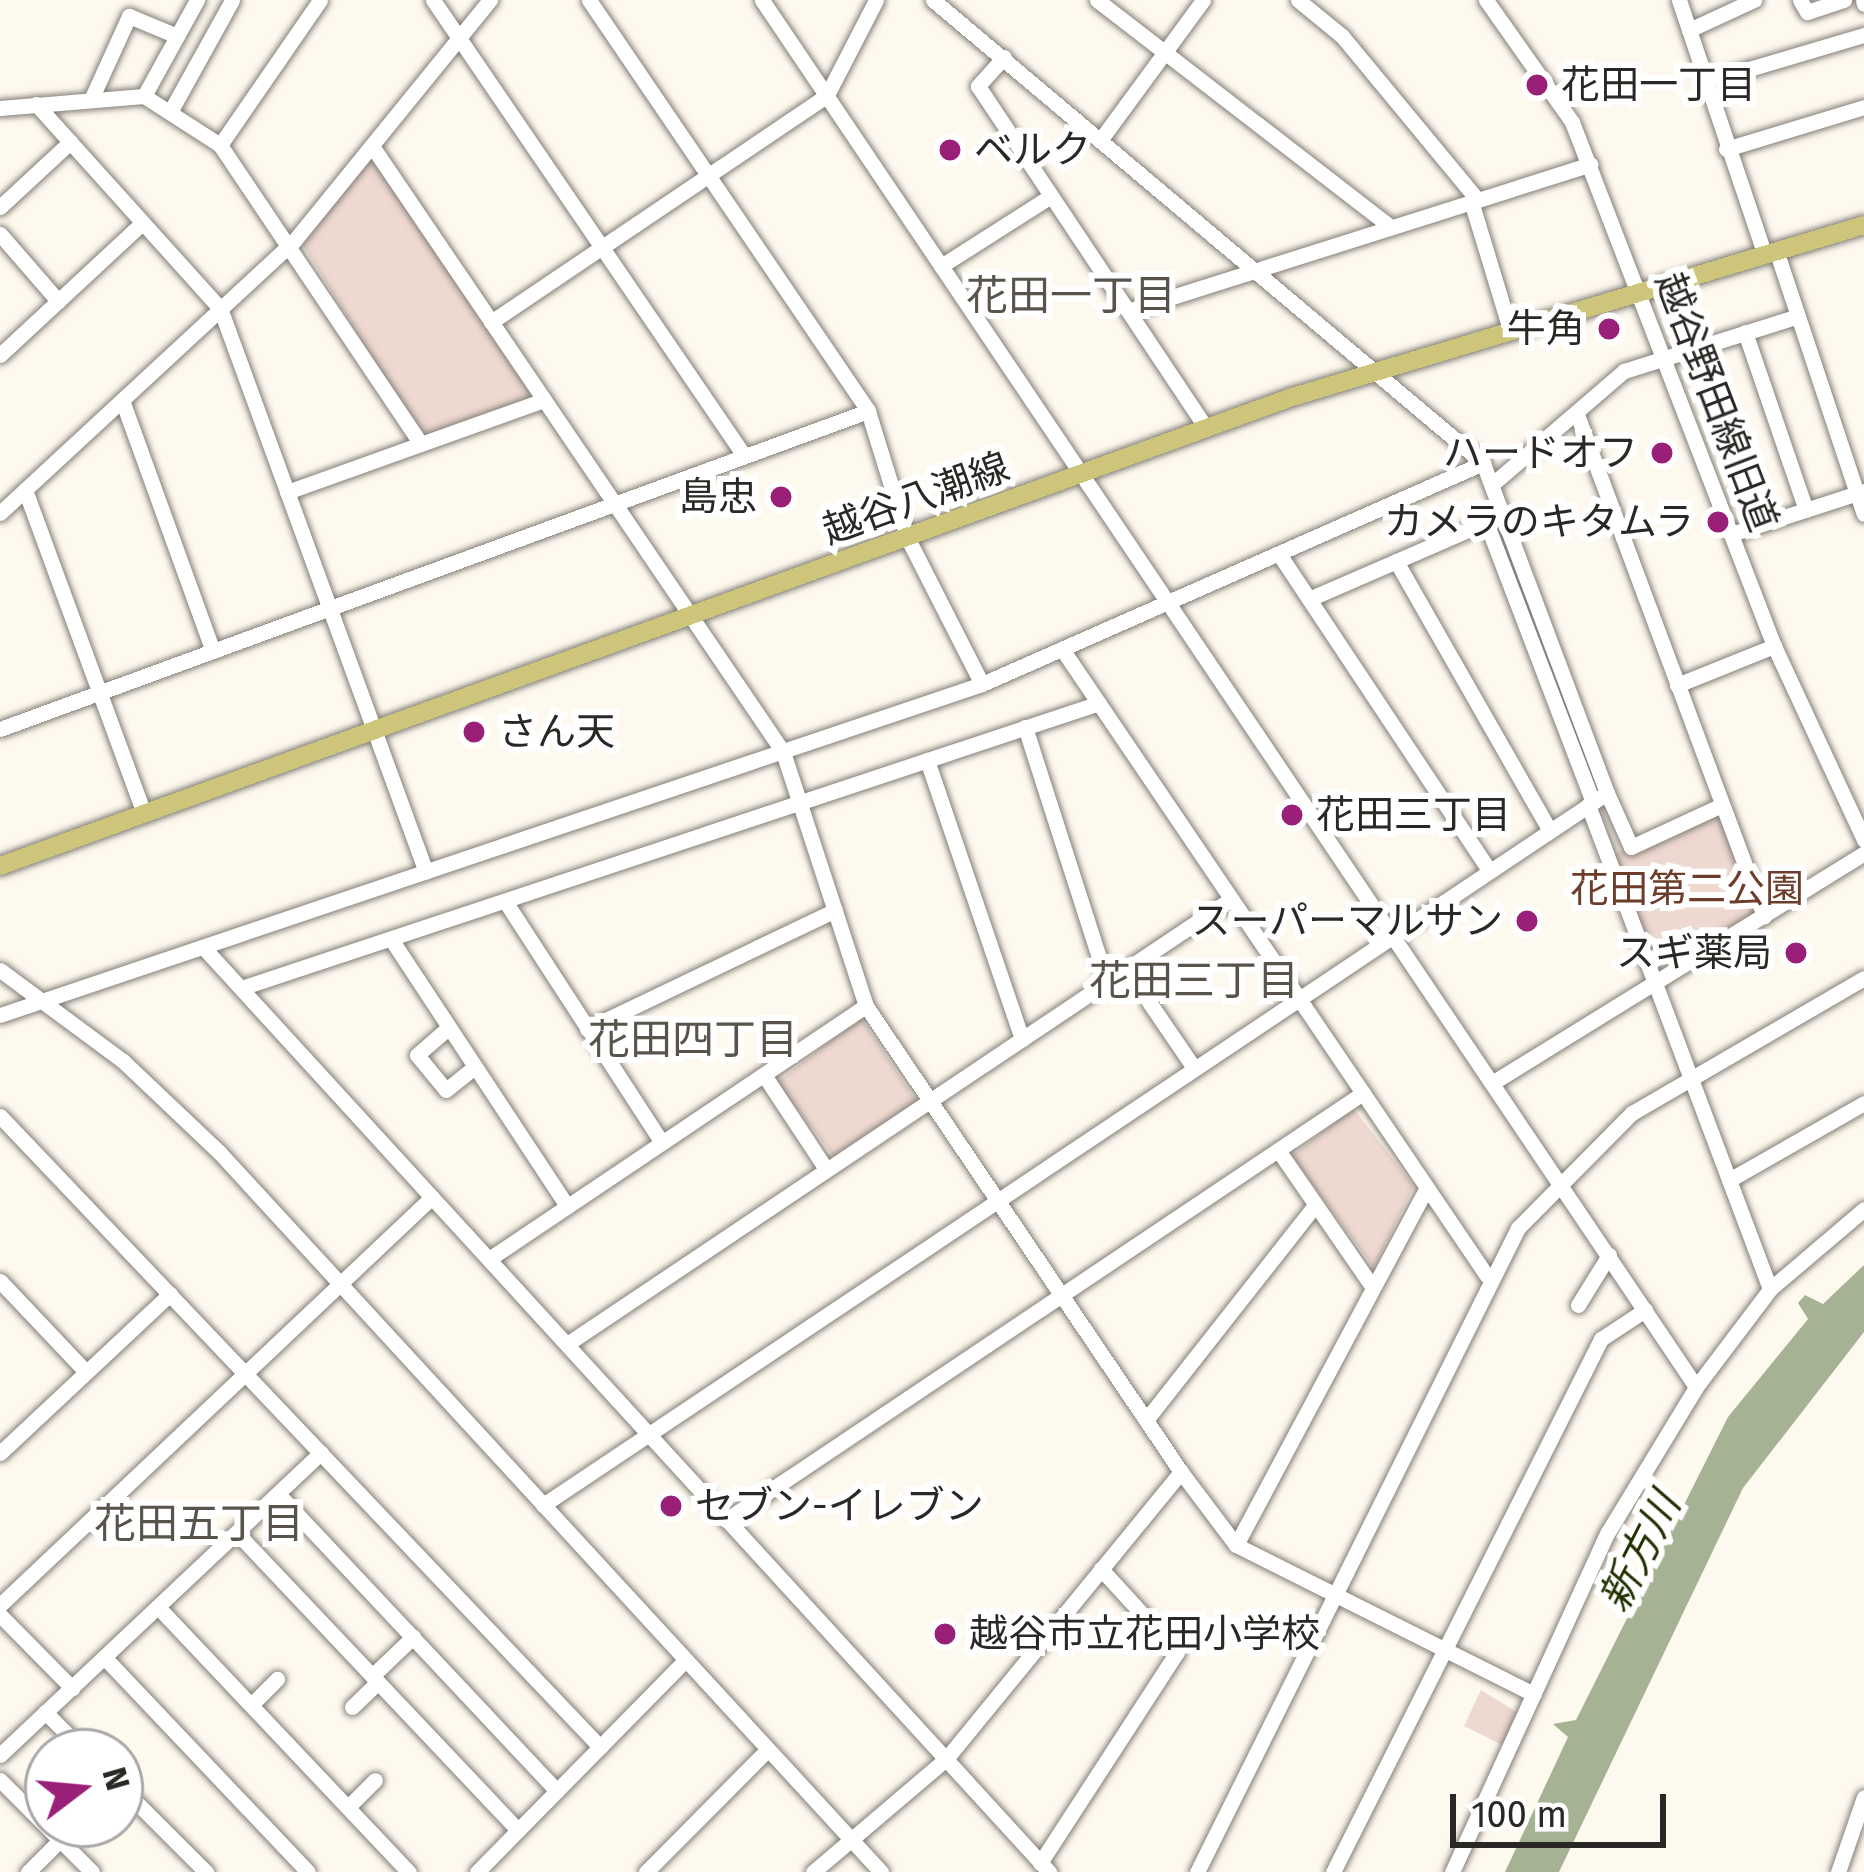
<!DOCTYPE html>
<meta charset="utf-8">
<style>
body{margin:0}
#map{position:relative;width:1864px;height:1872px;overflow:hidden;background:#fef9ef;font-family:"Fira Sans","Noto Sans JP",sans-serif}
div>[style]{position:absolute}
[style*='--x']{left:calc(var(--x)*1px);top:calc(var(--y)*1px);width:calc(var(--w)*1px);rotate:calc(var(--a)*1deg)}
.green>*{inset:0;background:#eed9d1}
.water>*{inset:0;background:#a6b294}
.roads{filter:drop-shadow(0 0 3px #837f77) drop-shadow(0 0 3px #837f77)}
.minor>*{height:15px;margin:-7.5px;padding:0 7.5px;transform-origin:7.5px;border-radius:7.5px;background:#fff}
.major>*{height:18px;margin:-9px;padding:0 9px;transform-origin:9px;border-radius:9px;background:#ccc57a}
.dots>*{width:33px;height:33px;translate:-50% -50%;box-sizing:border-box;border:6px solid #fff;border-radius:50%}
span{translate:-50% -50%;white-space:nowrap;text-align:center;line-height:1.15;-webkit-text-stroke:12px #fff;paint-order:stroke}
.poi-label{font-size:39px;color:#2a2825}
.left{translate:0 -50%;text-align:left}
.right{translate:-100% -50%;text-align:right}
.street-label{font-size:39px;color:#2a2825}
.park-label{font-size:39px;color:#6c3d2a}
.neighbourhood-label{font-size:42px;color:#58544c}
.water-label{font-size:42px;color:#233100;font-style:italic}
.north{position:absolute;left:24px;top:1728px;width:120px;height:120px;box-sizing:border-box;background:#fff;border:3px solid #aaa9a8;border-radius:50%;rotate:74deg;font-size:33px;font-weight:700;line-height:48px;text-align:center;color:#2a2825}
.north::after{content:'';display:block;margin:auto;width:42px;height:54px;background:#991f79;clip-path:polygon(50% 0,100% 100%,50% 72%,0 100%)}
.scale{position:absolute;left:1450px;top:1794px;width:216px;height:54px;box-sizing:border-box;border:6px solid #2a2825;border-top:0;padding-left:15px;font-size:36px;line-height:42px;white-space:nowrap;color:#2a2825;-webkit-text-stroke:9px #fff;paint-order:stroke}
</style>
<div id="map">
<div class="green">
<div style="clip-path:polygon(373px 155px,540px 396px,423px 439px,301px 242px)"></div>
<div style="clip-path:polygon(1722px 805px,1763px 916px,1655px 982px,1607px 857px)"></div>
<div style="clip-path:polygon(861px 1018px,918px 1103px,834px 1157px,777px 1082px)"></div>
<div style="clip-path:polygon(1353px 1108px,1414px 1186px,1374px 1268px,1292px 1156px)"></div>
<div style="clip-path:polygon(1481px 1690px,1520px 1714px,1504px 1746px,1464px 1726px)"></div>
</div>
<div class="water">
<div style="clip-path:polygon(1864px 1265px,1864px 1332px,1743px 1488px,1559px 1872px,1505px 1872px,1568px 1737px,1553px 1724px,1576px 1720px,1728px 1417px,1808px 1319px,1798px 1303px,1805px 1295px,1823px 1304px)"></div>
</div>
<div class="roads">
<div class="minor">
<div style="--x:433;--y:0;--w:550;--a:55.67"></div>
<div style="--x:589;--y:0;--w:497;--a:55.8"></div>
<div style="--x:868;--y:411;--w:132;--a:72.8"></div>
<div style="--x:907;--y:537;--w:165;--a:63"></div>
<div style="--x:762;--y:0;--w:1672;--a:56.04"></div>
<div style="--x:1097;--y:0;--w:371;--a:37.7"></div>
<div style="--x:1298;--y:0;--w:57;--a:39.3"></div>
<div style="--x:1342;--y:36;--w:212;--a:50.4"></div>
<div style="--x:1486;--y:0;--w:149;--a:54.8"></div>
<div style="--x:1572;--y:122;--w:562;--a:68.92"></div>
<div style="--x:1774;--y:646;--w:214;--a:65.1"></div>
<div style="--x:1679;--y:0;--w:267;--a:71.4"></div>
<div style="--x:1800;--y:0;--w:14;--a:60"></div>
<div style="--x:1807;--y:12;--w:39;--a:-18"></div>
<div style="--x:1863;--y:0;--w:4;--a:76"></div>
<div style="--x:1689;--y:30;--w:72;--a:-24.8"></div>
<div style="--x:1004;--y:57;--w:39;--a:132"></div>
<div style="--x:978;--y:86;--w:410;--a:56.3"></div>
<div style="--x:1705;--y:82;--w:166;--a:-16.5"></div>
<div style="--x:93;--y:95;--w:87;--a:-65.5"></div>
<div style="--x:129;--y:16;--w:52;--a:22.6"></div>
<div style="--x:144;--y:96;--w:110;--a:-61.1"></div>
<div style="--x:36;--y:104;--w:275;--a:48"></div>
<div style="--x:220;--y:308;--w:600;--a:69.94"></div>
<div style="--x:0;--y:108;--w:144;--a:-4.8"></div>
<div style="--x:144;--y:96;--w:90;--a:32.8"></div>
<div style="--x:220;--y:145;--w:360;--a:56.1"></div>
<div style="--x:170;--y:112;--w:128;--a:-61"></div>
<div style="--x:1101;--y:139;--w:172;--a:-53.7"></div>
<div style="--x:220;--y:145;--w:176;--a:-55.4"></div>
<div style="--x:372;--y:146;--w:732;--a:55.85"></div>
<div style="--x:783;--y:752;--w:267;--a:71.9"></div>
<div style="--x:866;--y:1006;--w:562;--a:55.94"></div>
<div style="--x:1181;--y:1472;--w:91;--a:53"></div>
<div style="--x:1236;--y:1545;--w:333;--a:26.6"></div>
<div style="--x:1726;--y:149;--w:144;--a:-16.9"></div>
<div style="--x:1471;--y:201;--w:134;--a:73.1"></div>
<div style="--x:0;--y:207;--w:96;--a:-42.9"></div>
<div style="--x:0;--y:234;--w:89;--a:49.1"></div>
<div style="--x:1776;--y:250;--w:278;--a:71.6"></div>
<div style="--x:941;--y:266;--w:130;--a:-32.5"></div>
<div style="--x:1131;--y:310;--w:482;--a:-17.6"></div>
<div style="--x:491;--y:322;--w:405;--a:-34"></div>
<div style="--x:827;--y:95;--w:107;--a:-62.7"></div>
<div style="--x:1745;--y:332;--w:188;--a:71.1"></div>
<div style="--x:0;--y:355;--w:194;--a:-42.9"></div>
<div style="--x:122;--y:400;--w:267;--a:70.1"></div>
<div style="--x:1578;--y:417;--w:533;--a:69.56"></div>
<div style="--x:1496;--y:481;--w:169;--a:-40.7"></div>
<div style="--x:1624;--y:371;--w:182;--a:-17.5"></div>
<div style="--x:25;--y:490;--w:345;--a:69.8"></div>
<div style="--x:287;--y:492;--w:273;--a:-19.7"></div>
<div style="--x:0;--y:513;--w:401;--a:-42.8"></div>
<div style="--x:294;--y:241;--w:311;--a:-50.9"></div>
<div style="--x:1731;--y:534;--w:140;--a:-17.9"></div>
<div style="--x:1279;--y:554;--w:377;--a:56.4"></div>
<div style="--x:1396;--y:561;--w:309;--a:60.3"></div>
<div style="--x:1309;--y:599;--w:193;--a:-23.5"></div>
<div style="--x:1486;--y:522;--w:300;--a:69.1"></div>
<div style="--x:1062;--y:649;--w:757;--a:55.87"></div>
<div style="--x:1677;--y:685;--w:105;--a:-21.9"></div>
<div style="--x:1025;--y:727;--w:268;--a:72.2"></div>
<div style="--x:0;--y:729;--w:924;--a:-20.12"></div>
<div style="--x:927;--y:760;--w:295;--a:71.2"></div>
<div style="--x:1607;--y:793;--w:59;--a:66"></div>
<div style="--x:1631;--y:847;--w:100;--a:-24.8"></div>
<div style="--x:1588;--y:805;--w:517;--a:69.39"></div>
<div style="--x:505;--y:901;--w:288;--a:57"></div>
<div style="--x:391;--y:939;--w:320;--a:56.6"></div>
<div style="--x:203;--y:947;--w:1254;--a:47.55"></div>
<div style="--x:0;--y:970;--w:153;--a:36.5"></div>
<div style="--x:123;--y:1061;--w:132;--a:43.5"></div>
<div style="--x:219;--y:1152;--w:978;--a:47.4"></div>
<div style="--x:241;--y:988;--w:904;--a:-18.37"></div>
<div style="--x:1149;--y:1002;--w:76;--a:55.7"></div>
<div style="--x:0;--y:1015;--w:1036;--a:-18.63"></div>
<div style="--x:982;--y:684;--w:548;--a:-23.8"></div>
<div style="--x:448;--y:1028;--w:41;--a:138.9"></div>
<div style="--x:417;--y:1055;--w:45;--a:50.4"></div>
<div style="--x:446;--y:1090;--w:36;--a:-39"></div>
<div style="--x:587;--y:1029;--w:275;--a:-25.6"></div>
<div style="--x:764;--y:1075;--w:113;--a:56.6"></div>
<div style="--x:1492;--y:1083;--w:437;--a:-31.7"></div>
<div style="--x:0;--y:1116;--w:871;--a:46.44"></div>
<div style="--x:1278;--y:1150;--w:164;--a:55.4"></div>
<div style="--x:1729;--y:1180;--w:155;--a:-29.7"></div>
<div style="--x:489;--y:1259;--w:454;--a:-33.9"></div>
<div style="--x:0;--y:1281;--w:125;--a:46.6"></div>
<div style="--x:1578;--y:1305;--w:59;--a:-58.2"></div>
<div style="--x:567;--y:1344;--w:799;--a:-33.83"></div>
<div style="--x:1146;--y:1420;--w:273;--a:-51.8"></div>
<div style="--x:0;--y:1453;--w:233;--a:-43.1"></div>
<div style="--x:278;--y:1494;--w:407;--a:46.8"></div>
<div style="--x:543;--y:1505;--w:1280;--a:-33.79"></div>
<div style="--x:1607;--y:793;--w:353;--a:-110.6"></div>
<div style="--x:1483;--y:463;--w:719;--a:-139.91"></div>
<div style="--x:726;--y:1520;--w:767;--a:-33.84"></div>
<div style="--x:237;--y:1533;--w:409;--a:46.6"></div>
<div style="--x:1236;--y:1545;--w:405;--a:-61.9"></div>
<div style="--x:0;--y:1605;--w:594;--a:-43.36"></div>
<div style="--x:158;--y:1607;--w:365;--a:46.6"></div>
<div style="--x:0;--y:1615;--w:103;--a:45.4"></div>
<div style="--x:104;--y:1657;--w:296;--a:46.5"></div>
<div style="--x:372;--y:1676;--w:57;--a:-43.6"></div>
<div style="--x:251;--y:1705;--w:37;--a:-45"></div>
<div style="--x:352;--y:1707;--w:36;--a:-44"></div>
<div style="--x:45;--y:1712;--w:57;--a:45"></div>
<div style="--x:0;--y:1755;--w:441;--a:-43.3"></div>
<div style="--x:0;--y:1780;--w:130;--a:45"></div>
<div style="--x:120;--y:1786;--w:122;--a:45"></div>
<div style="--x:348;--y:1807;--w:38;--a:-45"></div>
<div style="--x:1040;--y:1863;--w:252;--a:-57"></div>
<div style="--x:1177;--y:1652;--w:113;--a:-132.5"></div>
<div style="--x:28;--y:1872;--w:45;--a:-45"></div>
<div style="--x:477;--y:1872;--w:297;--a:-45.5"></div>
<div style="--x:646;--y:1872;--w:172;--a:-45.2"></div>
<div style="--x:813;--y:1872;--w:175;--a:-40.4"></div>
<div style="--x:946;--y:1759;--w:371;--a:-50.7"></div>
<div style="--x:1197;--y:1872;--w:720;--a:-63.51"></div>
<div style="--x:1518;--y:1228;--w:162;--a:-45.3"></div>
<div style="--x:1632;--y:1113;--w:268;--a:-30.2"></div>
<div style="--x:1333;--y:1872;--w:597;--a:-63.31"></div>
<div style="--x:1601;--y:1339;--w:53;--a:-33.4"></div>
<div style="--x:1452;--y:1872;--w:374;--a:-65.4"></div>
<div style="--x:1608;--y:1532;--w:170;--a:-58.7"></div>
<div style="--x:1696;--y:1387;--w:123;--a:-52.9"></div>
<div style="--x:1770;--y:1289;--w:123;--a:-40.4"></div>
<div style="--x:1838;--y:1872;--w:79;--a:-70.9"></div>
</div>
<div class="major">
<div style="--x:0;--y:866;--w:1371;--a:-19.95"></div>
<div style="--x:1289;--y:398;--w:600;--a:-16.74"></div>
</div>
</div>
<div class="dots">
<div style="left:1537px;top:85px;background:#991f79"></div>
<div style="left:950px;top:150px;background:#991f79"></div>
<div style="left:1609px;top:329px;background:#991f79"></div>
<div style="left:1662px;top:453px;background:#991f79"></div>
<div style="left:781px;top:497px;background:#991f79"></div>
<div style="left:1718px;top:522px;background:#991f79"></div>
<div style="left:474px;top:732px;background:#991f79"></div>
<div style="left:1292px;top:815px;background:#991f79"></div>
<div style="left:1527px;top:921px;background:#991f79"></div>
<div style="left:1796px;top:953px;background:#991f79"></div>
<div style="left:671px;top:1506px;background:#991f79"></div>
<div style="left:945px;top:1634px;background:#991f79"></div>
</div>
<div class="poi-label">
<span class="left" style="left:1561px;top:85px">花田一丁目</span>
<span class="left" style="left:974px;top:150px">ベルク</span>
<span class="right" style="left:1585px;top:329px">牛角</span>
<span class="right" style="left:1638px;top:453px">ハードオフ</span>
<span class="right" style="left:757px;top:497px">島忠</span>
<span class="right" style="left:1694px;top:522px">カメラのキタムラ</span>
<span class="left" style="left:498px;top:732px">さん天</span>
<span class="left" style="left:1316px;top:815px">花田三丁目</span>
<span class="right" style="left:1503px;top:921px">スーパーマルサン</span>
<span class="right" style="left:1772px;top:953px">スギ薬局</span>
<span class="left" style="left:695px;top:1506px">セブン-イレブン</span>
<span class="left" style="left:969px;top:1634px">越谷市立花田小学校</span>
</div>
<div class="street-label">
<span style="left:1716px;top:402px;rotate:69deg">越谷野田線旧道</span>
<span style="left:916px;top:499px;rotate:-20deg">越谷八潮線</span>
</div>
<div class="park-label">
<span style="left:1687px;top:889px">花田第二公園</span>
</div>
<div class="neighbourhood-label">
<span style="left:1071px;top:296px">花田一丁目</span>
<span style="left:1194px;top:981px">花田三丁目</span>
<span style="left:693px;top:1040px">花田四丁目</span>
<span style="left:199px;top:1524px">花田五丁目</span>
</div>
<div class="water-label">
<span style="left:1640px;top:1552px;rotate:-63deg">新方川</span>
</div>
<div class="north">N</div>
<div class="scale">100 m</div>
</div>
